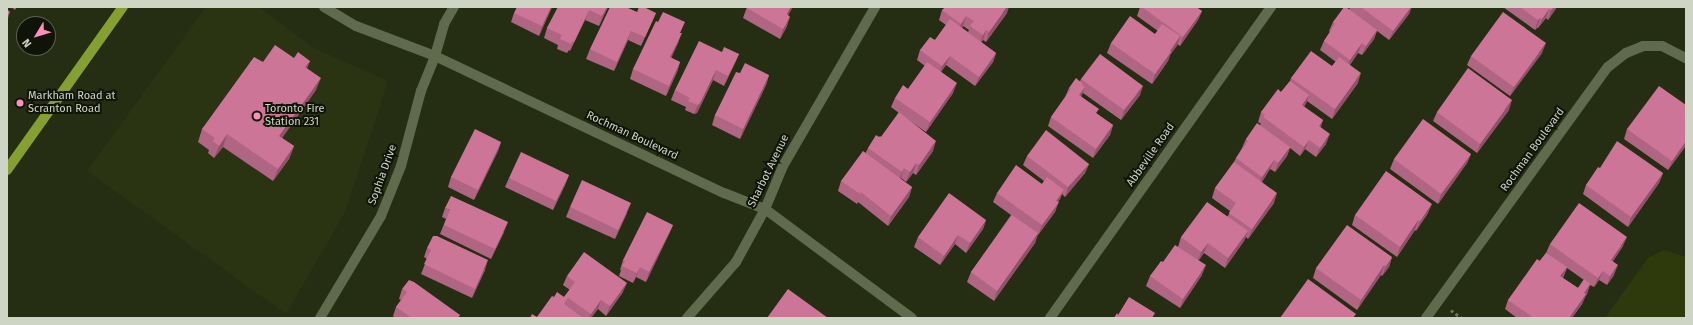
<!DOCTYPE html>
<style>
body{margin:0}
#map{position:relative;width:1693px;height:325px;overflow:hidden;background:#252d13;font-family:"Fira Sans",sans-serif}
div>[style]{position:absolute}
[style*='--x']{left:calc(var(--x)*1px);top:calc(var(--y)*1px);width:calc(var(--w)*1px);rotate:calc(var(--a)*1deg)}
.built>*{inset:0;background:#2a3412}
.green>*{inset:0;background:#2e3a0c}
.path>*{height:2.5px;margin-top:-1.25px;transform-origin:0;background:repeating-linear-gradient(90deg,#6c735d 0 3px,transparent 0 6px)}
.minor>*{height:10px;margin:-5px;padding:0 5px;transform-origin:5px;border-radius:5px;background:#606a4d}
.major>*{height:10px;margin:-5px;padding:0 5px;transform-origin:5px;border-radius:5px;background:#859f31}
.wall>*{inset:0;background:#b06582}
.shaded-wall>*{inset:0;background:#90526a}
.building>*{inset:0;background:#cd7597}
.dots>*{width:11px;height:11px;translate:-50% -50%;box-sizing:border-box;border:2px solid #101408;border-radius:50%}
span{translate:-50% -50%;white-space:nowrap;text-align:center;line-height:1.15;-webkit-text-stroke:4px #101408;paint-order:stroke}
.poi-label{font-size:11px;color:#cfd5c5}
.left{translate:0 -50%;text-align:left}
.street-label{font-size:11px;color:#cfd5c5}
.frame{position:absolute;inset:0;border:8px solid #cfd5c5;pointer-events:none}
.north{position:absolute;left:16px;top:16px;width:40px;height:40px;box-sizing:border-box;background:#101408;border:1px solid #5c6154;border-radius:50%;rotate:232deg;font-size:11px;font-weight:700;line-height:16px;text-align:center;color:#cfd5c5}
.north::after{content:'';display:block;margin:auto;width:14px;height:18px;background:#ff8eba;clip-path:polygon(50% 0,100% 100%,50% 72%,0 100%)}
</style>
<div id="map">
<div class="built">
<div style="clip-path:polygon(206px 7px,259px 7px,314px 48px,388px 81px,345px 212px,286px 314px,87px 171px)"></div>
</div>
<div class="green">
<div style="clip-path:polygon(1664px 250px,1686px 257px,1686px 318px,1605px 318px,1648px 258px)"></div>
</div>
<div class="path">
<div style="--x:1451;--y:310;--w:14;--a:36"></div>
</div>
<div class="minor">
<div style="--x:324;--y:7;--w:37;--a:31"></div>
<div style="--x:356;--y:26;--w:85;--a:20.8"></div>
<div style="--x:435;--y:56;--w:320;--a:25.4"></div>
<div style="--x:724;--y:193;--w:44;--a:21.3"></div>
<div style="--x:765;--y:209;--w:183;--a:36.6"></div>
<div style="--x:320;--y:318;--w:119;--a:-59.1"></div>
<div style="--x:381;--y:216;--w:54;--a:-68.2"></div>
<div style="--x:401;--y:166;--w:78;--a:-75.1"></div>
<div style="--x:421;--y:91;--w:38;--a:-68"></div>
<div style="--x:435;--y:56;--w:33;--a:-74"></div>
<div style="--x:444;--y:24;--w:20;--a:-60"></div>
<div style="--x:687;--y:318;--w:74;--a:-48.8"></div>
<div style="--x:736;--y:262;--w:60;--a:-61.3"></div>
<div style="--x:765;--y:209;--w:47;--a:-67.3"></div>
<div style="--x:783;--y:166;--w:184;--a:-59.9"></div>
<div style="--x:1050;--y:318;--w:382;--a:-54.6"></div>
<div style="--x:1426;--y:318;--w:310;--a:-54.1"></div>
<div style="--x:1608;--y:67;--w:23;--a:-38"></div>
<div style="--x:1626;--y:53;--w:18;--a:-22"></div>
<div style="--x:1643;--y:46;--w:19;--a:0"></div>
<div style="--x:1662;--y:46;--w:27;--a:27"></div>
</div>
<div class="major">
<div style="--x:7;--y:170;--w:200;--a:-54.6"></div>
</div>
<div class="wall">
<div style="clip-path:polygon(11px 7px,17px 7px,15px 10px)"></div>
<div style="clip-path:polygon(552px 7px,539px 36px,511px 22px,514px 13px)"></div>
<div style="clip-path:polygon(558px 7px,608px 7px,599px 26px,585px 20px,570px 51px,569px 50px,567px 53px,557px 49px,558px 45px,544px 38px,547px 28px)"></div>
<div style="clip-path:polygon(747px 7px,788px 15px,787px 26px,780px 39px,743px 18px)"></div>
<div style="clip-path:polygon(1140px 7px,1196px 7px,1202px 11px,1198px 20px,1180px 46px,1177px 44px,1170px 55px,1168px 61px,1152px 84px,1107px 53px,1111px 43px,1155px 34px,1158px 31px,1137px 16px)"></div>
<div style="clip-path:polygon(1350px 7px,1411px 7px,1409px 14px,1389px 40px,1377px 31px,1374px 39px,1362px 55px,1358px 53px,1350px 65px,1358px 83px,1332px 119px,1307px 101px,1304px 107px,1323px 120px,1320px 128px,1326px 144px,1316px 157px,1305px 149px,1300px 156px,1290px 148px,1287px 156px,1275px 172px,1270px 169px,1262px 182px,1274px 203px,1248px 239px,1246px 237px,1244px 241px,1225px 268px,1204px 253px,1198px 260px,1202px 275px,1180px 308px,1146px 286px,1150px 276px,1178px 247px,1181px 237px,1228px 216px,1230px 211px,1212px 198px,1215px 188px,1234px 162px,1236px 158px,1242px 148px,1246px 139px,1261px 124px,1258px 122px,1261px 112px,1281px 92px,1290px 81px,1291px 78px,1332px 66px,1336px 62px,1320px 50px,1324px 41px,1330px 32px,1329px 31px,1333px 22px,1349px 10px)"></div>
<div style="clip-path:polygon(1503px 7px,1557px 7px,1548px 20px,1546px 18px,1538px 28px,1537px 28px,1535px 30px)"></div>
<div style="clip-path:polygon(evenodd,942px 10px,1007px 13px,986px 42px,983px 40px,981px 42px,996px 53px,993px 62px,975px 86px,946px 65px,941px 72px,953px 93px,926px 132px,907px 119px,933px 151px,916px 175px,913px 173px,906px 182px,901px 178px,900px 179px,912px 187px,909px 197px,888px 226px,858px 202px,857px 204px,838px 191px,841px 181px,865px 154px,868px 148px,879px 137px,881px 137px,899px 113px,891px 107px,895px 98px,908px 89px,925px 66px,917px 60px,920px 50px,935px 40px,946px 25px,939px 20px,942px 10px,963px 26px,969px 30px,968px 32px,962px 28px,963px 26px)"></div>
<div style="clip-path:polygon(637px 12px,656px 13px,652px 22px,641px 46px,628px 40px,614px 71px,586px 59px,590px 49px)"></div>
<div style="clip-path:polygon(681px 33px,678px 43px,671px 58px,680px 62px,677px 72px,666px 96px,630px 79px,633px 69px)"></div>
<div style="clip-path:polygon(722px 52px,739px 54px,735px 63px,724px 86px,713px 80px,697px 113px,694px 114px,685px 110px,686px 107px,671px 100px,675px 90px)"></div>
<div style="clip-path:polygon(1542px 53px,1510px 96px,1467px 65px,1471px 56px)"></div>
<div style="clip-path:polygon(294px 58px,310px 61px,307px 68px,316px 90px,282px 138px,294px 146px,289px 159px,273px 181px,223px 147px,214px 158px,208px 153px,209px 150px,198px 142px,202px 129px,263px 62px)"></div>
<div style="clip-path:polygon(740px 73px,769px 75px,766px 85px,740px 139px,712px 125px,715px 115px)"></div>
<div style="clip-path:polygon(1081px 79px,1140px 95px,1121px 120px,1083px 93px,1081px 96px,1097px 114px,1113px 125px,1110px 135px,1093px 158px,1048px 126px,1051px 117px,1065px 97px,1069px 88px,1080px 81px)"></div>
<div style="clip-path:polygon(1686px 105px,1686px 147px,1685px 147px,1668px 170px,1624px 139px,1627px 129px)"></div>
<div style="clip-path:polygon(1509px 110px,1477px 153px,1433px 121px,1437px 112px)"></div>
<div style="clip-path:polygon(501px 142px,498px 151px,474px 200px,448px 187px,451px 177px)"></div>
<div style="clip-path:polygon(1471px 154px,1467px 163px,1438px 204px,1390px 169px,1394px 159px)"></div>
<div style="clip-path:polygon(1027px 156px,1089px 164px,1085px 173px,1065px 197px,1062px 194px,1060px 199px,1058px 202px,1055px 212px,1038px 235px,1038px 234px,1035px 243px,994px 301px,967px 282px,971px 272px,1011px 215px,993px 202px,997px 193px,1042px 184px,1044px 181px,1023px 165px)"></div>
<div style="clip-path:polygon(1600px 168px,1663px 173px,1659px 183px,1628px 227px,1583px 194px,1586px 185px)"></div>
<div style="clip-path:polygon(569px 175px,565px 185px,553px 210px,505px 187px,509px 178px)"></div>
<div style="clip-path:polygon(570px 207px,627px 213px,615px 239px,566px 217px)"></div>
<div style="clip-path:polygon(445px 208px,504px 232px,491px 259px,440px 234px,446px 219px,442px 217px)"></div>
<div style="clip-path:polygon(1428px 213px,1416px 231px,1415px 230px,1397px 257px,1352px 225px,1355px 215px)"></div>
<div style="clip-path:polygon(986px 220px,983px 229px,966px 253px,955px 244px,940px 265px,914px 247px,918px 237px)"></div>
<div style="clip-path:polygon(673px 225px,669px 234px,646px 282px,636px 277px,633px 283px,619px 276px,621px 270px,620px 270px,623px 260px)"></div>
<div style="clip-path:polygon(evenodd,1550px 244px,1623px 246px,1613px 261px,1614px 275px,1607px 285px,1599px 280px,1594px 287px,1590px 285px,1587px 294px,1585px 297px,1582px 304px,1572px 318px,1517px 318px,1505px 309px,1508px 300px,1546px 253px,1550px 244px,1567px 268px,1584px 280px,1578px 288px,1563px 278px,1567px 268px)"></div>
<div style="clip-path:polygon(427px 248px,485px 270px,472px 298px,421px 274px,427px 259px,424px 257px)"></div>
<div style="clip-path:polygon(1392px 257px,1389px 267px,1382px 276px,1381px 275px,1357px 310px,1313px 278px,1316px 268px)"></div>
<div style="clip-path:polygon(567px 276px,623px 292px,606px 316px,598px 309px,591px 318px,530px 318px,537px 317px,554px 297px,564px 297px,570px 290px,563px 285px)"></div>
<div style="clip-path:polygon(402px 289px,460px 315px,458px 318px,395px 318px,393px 316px,396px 307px,401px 300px,399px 299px)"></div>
</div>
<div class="shaded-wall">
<div style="clip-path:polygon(551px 7px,552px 7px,539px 36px,542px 26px)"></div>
<div style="clip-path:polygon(607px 7px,608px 7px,599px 26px,602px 16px)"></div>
<div style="clip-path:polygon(791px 7px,793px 7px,783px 24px,787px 14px)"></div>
<div style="clip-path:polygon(1007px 7px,1009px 7px,1007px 13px,986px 42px,989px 32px)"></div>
<div style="clip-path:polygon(1411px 7px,1412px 7px,1409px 14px,1389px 40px,1393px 31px)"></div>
<div style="clip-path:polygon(1554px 7px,1557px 7px,1548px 20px,1551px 10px)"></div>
<div style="clip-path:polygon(1549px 9px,1546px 18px,1538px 28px,1542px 19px)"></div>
<div style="clip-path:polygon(589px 10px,585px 20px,570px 51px,574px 42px)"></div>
<div style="clip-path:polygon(1202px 11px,1198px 20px,1180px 46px,1183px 37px)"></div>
<div style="clip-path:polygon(10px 12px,7px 22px,7px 17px)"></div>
<div style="clip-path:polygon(966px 16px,963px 26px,958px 33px,961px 24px)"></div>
<div style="clip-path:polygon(790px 17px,787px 26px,780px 39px,783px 29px)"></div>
<div style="clip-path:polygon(1540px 18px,1537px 28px,1535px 30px,1538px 20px)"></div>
<div style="clip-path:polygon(986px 30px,983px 40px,980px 44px,983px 35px)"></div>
<div style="clip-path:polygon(1377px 30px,1374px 39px,1362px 55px,1366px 46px)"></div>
<div style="clip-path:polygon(631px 31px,628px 40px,614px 71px,617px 62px)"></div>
<div style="clip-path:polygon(682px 33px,678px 43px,667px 67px,670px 57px)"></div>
<div style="clip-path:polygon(1180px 36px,1177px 46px,1170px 55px,1168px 61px,1152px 84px,1155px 74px,1170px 51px)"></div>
<div style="clip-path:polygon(1362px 43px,1358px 53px,1346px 69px,1350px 60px)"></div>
<div style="clip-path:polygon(1546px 43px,1542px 53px,1510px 96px,1514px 87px)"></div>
<div style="clip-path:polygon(996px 53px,993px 62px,975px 86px,979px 77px)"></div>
<div style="clip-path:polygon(739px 54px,735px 63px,724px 86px,728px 76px)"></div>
<div style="clip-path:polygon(950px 56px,946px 65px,939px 75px,942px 66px)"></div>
<div style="clip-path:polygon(310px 61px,305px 73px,305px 67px)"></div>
<div style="clip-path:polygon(680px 62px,677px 72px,666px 96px,669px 86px)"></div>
<div style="clip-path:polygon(716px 70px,713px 80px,697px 113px,694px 114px,698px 105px)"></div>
<div style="clip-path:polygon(1361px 73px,1358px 83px,1332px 119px,1335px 109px)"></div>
<div style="clip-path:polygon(769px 75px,766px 85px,740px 139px,743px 129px)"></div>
<div style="clip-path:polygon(321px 78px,316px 90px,275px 148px,279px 136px)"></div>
<div style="clip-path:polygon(957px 83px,953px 93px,926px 132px,930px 122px)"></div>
<div style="clip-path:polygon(1143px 86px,1140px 95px,1121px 120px,1124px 110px)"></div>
<div style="clip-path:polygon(1085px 87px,1081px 97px,1079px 95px)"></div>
<div style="clip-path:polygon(1309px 95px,1306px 104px,1298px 114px,1302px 105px)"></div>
<div style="clip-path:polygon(1512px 100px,1509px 110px,1477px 153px,1480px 144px)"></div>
<div style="clip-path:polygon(1323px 120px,1320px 130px,1319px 126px)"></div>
<div style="clip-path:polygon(1113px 125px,1110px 135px,1093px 158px,1096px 149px)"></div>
<div style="clip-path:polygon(227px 134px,223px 147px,214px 158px,219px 146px)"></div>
<div style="clip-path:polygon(1330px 134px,1326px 144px,1316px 157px,1320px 148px)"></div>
<div style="clip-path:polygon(1309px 140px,1305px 149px,1300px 156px,1304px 147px)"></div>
<div style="clip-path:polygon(936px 141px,933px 151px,916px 175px,919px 165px)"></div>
<div style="clip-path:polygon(1686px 141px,1685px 147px,1668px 170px,1672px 161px)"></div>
<div style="clip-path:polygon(501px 142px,498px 151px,474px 200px,478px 190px)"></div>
<div style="clip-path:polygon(294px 146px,289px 159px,273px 181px,278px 169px)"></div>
<div style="clip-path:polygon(1290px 147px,1287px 156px,1275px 172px,1278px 163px)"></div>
<div style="clip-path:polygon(1471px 154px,1467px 163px,1438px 204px,1441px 194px)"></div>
<div style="clip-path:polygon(1274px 160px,1270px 169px,1259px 186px,1262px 177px)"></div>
<div style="clip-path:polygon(916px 163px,913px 173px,906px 182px,910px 172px)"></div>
<div style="clip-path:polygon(1089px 164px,1085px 173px,1065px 197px,1068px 187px)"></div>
<div style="clip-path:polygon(904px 168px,901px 178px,898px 182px,902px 172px)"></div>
<div style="clip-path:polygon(1663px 173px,1659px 183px,1628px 227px,1631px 217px)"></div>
<div style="clip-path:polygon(569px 175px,565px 185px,553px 210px,556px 201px)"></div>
<div style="clip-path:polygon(912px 187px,909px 197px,888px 226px,891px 216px)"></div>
<div style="clip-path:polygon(1064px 190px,1060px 199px,1052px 210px,1056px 201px)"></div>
<div style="clip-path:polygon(1277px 193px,1274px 203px,1248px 239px,1252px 229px)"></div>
<div style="clip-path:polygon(1059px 202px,1055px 212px,1038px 235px,1042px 225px)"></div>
<div style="clip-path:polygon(631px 203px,627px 213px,615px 239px,618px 230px)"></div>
<div style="clip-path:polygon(1432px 204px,1428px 213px,1416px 231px,1420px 221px)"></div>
<div style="clip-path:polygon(986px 220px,983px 229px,966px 253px,970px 243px)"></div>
<div style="clip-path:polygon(1418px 220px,1415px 230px,1397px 257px,1400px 247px)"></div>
<div style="clip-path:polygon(508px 222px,504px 232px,491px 259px,495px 249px)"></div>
<div style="clip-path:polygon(673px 225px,669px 234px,646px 282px,649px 272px)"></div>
<div style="clip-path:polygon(1248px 231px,1244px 241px,1225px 268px,1228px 258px)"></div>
<div style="clip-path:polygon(1038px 233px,1035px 243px,994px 301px,997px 291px)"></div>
<div style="clip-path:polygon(958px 235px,955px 244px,940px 265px,944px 256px)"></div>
<div style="clip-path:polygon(1627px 237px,1623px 246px,1607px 270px,1611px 260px)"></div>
<div style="clip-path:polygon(1208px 243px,1204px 253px,1198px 262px,1201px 252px)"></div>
<div style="clip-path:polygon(1392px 257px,1389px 267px,1382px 276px,1386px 266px)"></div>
<div style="clip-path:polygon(488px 260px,485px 270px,472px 298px,475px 289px)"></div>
<div style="clip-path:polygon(1206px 265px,1202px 275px,1180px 308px,1183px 299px)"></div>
<div style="clip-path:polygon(1384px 265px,1381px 275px,1357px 310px,1361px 300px)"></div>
<div style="clip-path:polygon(1618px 265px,1614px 275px,1607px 285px,1610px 276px)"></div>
<div style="clip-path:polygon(640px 267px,636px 277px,633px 283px,637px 273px)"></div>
<div style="clip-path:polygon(1567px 267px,1563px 277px,1557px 286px,1560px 276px)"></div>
<div style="clip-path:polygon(1603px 271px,1599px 280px,1594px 287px,1598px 278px)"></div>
<div style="clip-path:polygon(627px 283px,623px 292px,606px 316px,610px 306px)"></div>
<div style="clip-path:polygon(1590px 284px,1587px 294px,1585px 297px,1582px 304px,1572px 318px,1569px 318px,1584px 293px)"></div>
<div style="clip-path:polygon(601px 300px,598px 309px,591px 318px,589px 318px,591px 314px)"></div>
</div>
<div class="building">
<div style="clip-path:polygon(517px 7px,551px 7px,542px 26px,514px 13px)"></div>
<div style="clip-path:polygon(558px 7px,607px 7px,602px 16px,589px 10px,574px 42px,572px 41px,571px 44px,560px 39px,562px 35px,547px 28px)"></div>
<div style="clip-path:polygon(610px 7px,626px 7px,637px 12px,639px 7px,644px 7px,656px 13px,645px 37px,631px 31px,617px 62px,590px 49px)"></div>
<div style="clip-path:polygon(747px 7px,791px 7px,787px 14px,790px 17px,783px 29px,747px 8px)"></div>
<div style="clip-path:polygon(945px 7px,1007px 7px,989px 32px,986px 30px,983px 35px,970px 26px,974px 21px,966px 16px,961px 24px,942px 10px)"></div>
<div style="clip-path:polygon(1142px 7px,1196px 7px,1202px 11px,1183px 37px)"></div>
<div style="clip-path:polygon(1344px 7px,1346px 7px,1377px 30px,1366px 46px,1362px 43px,1350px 60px,1324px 41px,1335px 24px,1333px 22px)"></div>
<div style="clip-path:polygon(1361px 7px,1411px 7px,1393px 31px)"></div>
<div style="clip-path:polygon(1520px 7px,1554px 7px,1551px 10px,1549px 9px,1542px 19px,1540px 18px,1538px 20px)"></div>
<div style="clip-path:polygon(7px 9px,10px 12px,7px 17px)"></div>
<div style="clip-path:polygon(663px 12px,685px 22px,680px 33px,682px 33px,670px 57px,680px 62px,669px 86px,633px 69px,656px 21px,658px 22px)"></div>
<div style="clip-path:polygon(1503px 12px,1546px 43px,1514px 87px,1471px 56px)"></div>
<div style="clip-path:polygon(1130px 16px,1155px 34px,1162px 24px,1180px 36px,1170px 51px,1171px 52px,1155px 74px,1111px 43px)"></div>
<div style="clip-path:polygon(950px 19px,996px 53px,979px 77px,950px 56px,942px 66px,920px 50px,930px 37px,935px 40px)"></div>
<div style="clip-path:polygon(699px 41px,722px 52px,724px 47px,739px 54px,728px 76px,716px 70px,700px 103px,698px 105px,688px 101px,690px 98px,675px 90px)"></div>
<div style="clip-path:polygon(275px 45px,294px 58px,298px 52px,310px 61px,305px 67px,321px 78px,279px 136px,294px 146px,278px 169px,227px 134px,219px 146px,213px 141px,215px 138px,202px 129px,254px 57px,263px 62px)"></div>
<div style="clip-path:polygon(1311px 51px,1332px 66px,1339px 57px,1361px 73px,1335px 109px,1291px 78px)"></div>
<div style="clip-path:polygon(1100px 54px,1143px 86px,1124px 110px,1081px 79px)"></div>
<div style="clip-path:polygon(927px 62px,957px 83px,930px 122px,895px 98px,903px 85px,908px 89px)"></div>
<div style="clip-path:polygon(745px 63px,769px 75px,743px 129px,715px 115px,736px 72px,740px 73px)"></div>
<div style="clip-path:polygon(1468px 68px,1512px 100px,1480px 144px,1437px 112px)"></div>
<div style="clip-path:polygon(1076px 78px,1083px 84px,1082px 85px,1085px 87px,1079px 95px,1099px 109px,1096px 113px,1113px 125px,1096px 149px,1051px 117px,1071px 89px,1069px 88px)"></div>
<div style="clip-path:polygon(1290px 81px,1309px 95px,1302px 105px,1323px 120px,1319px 126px,1330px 134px,1320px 148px,1309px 140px,1304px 147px,1263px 117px,1265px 115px,1261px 112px,1278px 89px,1281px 92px)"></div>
<div style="clip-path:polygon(1659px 86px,1686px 105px,1686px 141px,1672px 161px,1627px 129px)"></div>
<div style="clip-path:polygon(899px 112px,936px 141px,919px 165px,916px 163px,910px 172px,904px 168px,902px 172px,868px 148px,876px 135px,879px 137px,880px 136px,881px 137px)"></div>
<div style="clip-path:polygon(1423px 119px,1471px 154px,1441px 194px,1394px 159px)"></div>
<div style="clip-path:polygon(1257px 123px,1290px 147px,1278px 163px,1274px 160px,1262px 177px,1236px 158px,1248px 141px,1246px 139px)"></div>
<div style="clip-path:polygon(475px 129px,501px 142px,478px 190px,451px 177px)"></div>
<div style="clip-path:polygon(1046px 130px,1089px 164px,1068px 187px,1027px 156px)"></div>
<div style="clip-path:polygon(1617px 141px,1663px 173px,1631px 217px,1586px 185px,1598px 167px,1600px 168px)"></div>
<div style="clip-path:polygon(863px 151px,912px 187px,891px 216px,861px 192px,860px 194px,841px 181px)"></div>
<div style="clip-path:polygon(521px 152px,569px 175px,556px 201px,509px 178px)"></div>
<div style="clip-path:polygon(1234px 162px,1277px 193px,1252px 229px,1229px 213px,1236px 203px,1215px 188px)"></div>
<div style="clip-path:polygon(1016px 165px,1042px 184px,1047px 177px,1064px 190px,1056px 201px,1059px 202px,1042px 225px,997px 193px)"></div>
<div style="clip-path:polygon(1386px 171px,1432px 204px,1420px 221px,1418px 220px,1400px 247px,1355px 215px)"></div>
<div style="clip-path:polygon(582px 180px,631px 203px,618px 230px,570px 207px)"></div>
<div style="clip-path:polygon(949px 193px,986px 220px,970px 243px,958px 235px,944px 256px,918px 237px)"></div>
<div style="clip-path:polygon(451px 196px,508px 222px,495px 249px,444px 225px,450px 210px,445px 208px)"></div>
<div style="clip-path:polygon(1207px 202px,1248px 231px,1228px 258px,1208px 243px,1201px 252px,1181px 237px)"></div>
<div style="clip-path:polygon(1579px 203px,1627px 237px,1611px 260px,1618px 265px,1610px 276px,1603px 271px,1598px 278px,1550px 244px)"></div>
<div style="clip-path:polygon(647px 212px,673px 225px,649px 272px,640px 267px,637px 273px,622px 266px,625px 261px,623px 260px)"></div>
<div style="clip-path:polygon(1012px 215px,1038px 233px,997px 291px,971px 272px)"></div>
<div style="clip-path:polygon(1347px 225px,1392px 257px,1386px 266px,1384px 265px,1361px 300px,1316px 268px)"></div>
<div style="clip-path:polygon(433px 236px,437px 236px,488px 260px,475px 289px,424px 264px,431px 250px,427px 248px)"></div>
<div style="clip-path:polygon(1175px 245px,1206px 265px,1183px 299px,1150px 276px,1161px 261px,1163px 262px)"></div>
<div style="clip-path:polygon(584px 252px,627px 283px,610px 306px,601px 300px,591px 314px,568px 298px,564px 304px,583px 318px,530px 318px,532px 314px,537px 317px,552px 296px,554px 297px,557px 292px,564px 297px,575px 282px,567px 276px)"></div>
<div style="clip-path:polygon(1546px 253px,1567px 267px,1560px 276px,1578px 288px,1584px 279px,1590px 284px,1584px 293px,1586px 294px,1569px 318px,1534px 318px,1508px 300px,1537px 259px,1540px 261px)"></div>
<div style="clip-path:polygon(1308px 279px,1356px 314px,1353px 318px,1280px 318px)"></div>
<div style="clip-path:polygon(409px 280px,414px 282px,460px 315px,457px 318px,412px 318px,396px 307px,407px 292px,402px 289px)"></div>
<div style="clip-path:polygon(788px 289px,828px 318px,767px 318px)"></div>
<div style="clip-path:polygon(1129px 297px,1155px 313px,1152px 318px,1114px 318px,1117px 313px,1118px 315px)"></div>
</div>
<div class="dots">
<div style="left:20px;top:103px;background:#ff8eba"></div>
<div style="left:257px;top:116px;background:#ff8eba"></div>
</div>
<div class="poi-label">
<span class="left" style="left:28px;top:103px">Markham Road at<br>Scranton Road</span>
<span class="left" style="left:265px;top:116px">Toronto Fire<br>Station 231</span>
</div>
<div class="street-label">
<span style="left:632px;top:136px;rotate:25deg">Rochman Boulevard</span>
<span style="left:1533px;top:150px;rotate:-54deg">Rochman Boulevard</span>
<span style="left:1151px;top:155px;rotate:-55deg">Abbeville Road</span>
<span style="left:769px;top:171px;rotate:-64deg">Sharbot Avenue</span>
<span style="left:383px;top:175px;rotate:-70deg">Sophia Drive</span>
</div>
<div class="frame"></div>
<div class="north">N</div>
</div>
